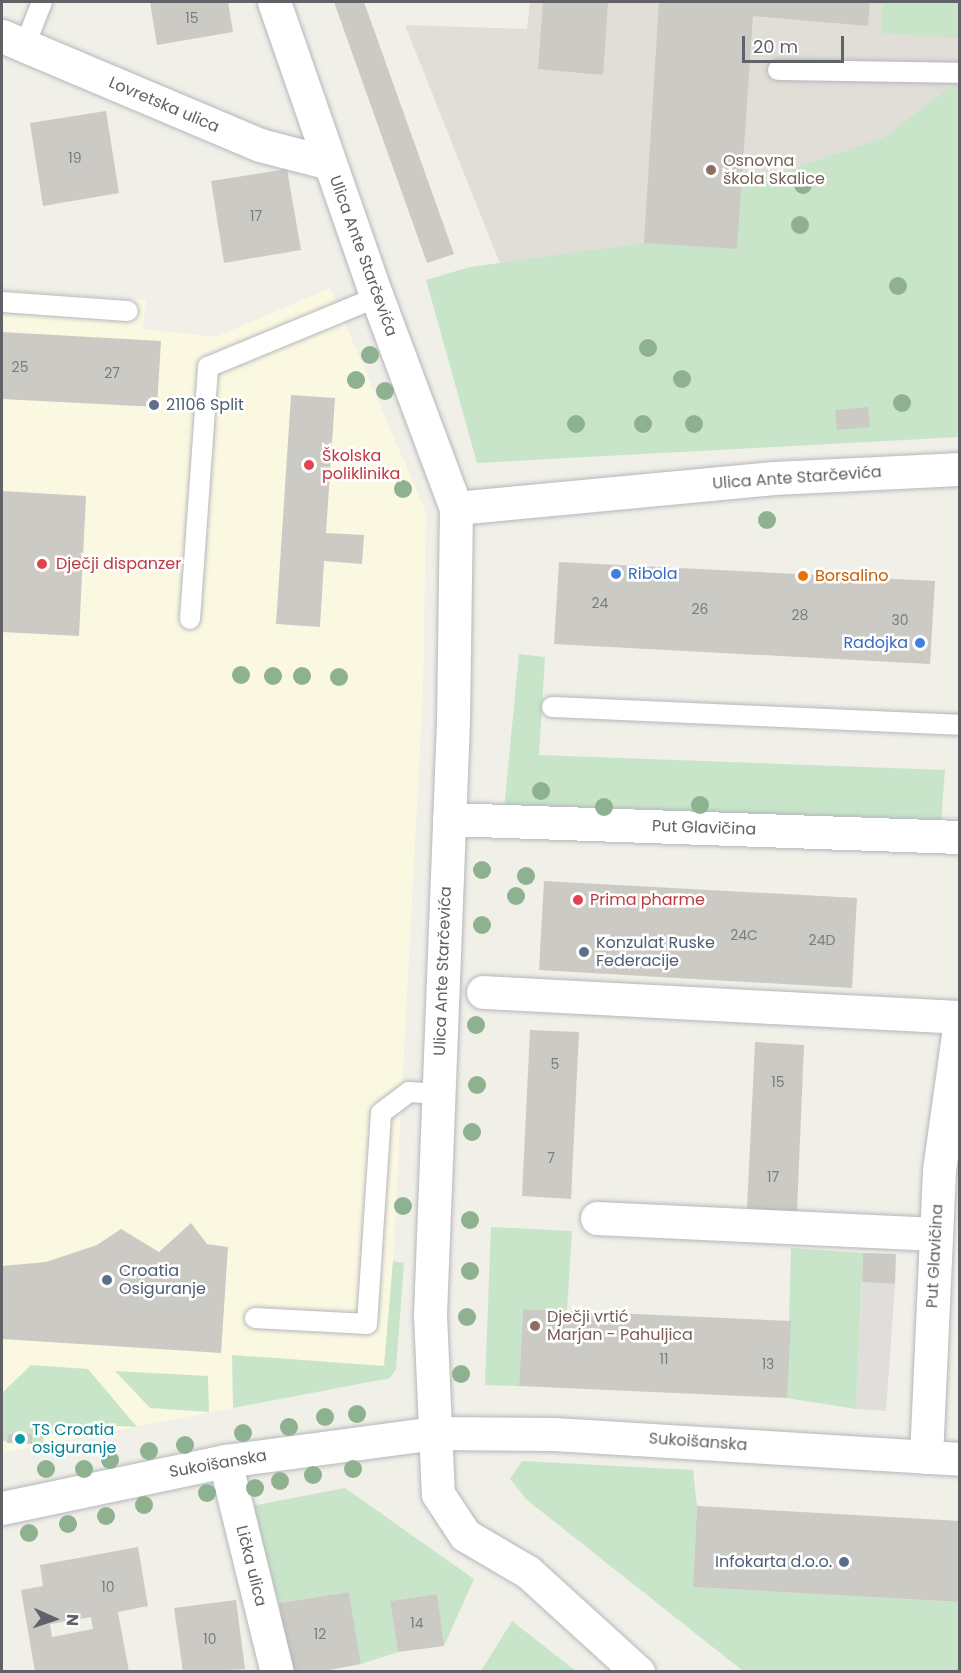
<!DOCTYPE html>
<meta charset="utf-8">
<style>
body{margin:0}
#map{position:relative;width:961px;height:1673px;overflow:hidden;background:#f0efe8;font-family:Poppins,sans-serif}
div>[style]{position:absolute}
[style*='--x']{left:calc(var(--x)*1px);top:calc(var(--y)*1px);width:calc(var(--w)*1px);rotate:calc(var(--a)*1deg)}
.commercial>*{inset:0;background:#fbf8e2}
.industrial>*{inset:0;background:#dfdeda}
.education>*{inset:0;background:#e0ded7}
.green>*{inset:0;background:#c8e5ca}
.building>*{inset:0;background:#cccac5}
.roads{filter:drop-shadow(0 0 2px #b5b7bb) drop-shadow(0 0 2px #b5b7bb)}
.lane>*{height:20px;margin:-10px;padding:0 10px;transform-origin:10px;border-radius:10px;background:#fff}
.street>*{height:33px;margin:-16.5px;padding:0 16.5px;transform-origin:16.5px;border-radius:16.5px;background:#fff}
.trees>*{width:18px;height:18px;margin:-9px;border-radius:50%;background:#8eb28f}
.dots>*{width:16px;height:16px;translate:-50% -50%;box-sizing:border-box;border:3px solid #fff;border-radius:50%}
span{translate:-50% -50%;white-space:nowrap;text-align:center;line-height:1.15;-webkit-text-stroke:5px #fff;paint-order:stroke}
.number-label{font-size:14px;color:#7b7c7e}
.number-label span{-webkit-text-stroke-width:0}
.street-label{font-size:16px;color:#606267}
.education-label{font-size:16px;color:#785e54}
.left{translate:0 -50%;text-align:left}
.service-label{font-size:16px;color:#4e5e75}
.right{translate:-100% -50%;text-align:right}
.health-label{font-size:16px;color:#be3a42}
.shop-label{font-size:16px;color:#366cbe}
.food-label{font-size:16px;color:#c56008}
.culture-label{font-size:16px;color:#0d838f}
.frame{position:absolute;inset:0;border:3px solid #606267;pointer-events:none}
.north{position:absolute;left:24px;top:1589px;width:60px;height:60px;-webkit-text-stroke:4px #fff;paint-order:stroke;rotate:93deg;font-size:16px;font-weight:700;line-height:24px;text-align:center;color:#606267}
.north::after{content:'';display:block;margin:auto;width:21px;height:27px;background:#606267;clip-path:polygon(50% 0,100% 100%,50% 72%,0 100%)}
.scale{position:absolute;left:742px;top:36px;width:102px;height:27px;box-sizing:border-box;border:3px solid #606267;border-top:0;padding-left:8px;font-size:18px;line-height:21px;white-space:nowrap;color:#606267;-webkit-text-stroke:4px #fff;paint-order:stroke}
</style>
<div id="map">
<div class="commercial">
<div style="clip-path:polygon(330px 288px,426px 513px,423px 691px,393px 1261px,384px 1366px,233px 1355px,233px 1408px,2px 1453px,2px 290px,146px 300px,143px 329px,216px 337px)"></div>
</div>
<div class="industrial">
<div style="clip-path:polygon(862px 1282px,895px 1284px,886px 1411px,856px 1409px)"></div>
</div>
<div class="education">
<div style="clip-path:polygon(530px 2px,959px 2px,959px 344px,519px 311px,405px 25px,527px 29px)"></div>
</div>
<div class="green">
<div style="clip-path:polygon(883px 2px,959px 2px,959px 38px,881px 33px)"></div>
<div style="clip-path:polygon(950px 87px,959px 87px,959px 437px,477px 463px,426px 280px,470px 267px,644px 243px,736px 249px,741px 186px,883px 138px)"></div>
<div style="clip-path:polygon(519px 654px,545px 657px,539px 755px,945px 770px,940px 837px,503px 820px)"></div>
<div style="clip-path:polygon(491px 1227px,572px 1231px,567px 1311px,523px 1309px,519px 1386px,485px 1385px)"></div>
<div style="clip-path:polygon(791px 1248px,863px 1253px,856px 1409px,787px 1398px)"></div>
<div style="clip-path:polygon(393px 1261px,404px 1263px,396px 1369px,390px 1378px,233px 1408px,232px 1355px,384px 1366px)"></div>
<div style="clip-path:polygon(31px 1365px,88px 1369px,137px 1427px,87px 1424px,85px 1435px,44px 1433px,43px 1444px,2px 1441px,2px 1393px)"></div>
<div style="clip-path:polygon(115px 1371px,208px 1376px,209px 1412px,150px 1408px)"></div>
<div style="clip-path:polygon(522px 1461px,693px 1470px,697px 1506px,693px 1587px,959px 1602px,959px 1671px,743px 1671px,527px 1500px,510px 1479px)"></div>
<div style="clip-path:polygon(345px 1488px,474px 1579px,444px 1646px,436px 1594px,390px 1601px,398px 1652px,361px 1664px,349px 1592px,279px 1603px,252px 1506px)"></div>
<div style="clip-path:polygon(512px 1621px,576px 1671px,481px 1671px)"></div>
</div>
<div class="building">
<div style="clip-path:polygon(150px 2px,228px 2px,233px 32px,157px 45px)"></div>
<div style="clip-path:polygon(334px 2px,364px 2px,454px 254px,427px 263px)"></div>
<div style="clip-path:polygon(543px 2px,608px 2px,603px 75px,538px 69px)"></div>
<div style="clip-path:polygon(659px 2px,870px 2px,868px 26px,753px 16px,737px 249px,644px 243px)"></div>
<div style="clip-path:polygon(106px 111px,119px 193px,43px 206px,30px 123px)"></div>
<div style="clip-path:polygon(287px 169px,301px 250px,224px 263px,211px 181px)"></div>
<div style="clip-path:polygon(2px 332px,161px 341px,157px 407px,2px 399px)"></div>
<div style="clip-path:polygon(291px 395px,335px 398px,326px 533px,364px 535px,362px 564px,324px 561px,320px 627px,276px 624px)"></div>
<div style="clip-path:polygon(868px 407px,870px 427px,837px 430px,835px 410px)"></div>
<div style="clip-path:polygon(2px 491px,86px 496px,79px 636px,2px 632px)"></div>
<div style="clip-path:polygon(559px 562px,935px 581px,930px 664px,554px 644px)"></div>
<div style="clip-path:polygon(544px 881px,857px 898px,852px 988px,539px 970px)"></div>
<div style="clip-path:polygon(530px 1030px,579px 1032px,571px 1199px,522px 1196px)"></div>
<div style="clip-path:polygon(755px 1042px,804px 1045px,797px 1211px,747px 1209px)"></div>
<div style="clip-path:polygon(191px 1223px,207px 1244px,228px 1247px,221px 1353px,2px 1339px,2px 1266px,46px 1262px,97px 1245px,121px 1229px,159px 1252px)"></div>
<div style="clip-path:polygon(863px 1253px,896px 1254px,895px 1284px,862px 1282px)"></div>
<div style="clip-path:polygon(523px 1309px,791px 1321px,787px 1398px,519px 1386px)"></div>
<div style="clip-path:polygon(8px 1434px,32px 1434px,32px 1444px,7px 1443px)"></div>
<div style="clip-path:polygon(697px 1506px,960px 1521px,960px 1602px,693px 1587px)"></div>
<div style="clip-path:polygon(evenodd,138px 1547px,148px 1606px,118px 1612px,129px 1672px,35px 1672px,21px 1590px,43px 1586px,40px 1565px,138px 1547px,91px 1617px,93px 1629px,52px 1637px,50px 1624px,91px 1617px)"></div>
<div style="clip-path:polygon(349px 1592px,361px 1664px,318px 1672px,291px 1672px,279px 1603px)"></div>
<div style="clip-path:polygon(437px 1594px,444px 1646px,398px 1652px,390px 1601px)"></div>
<div style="clip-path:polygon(236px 1600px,245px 1669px,183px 1672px,174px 1608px)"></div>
</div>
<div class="roads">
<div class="lane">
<div style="--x:25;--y:45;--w:46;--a:-68.4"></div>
<div style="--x:778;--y:70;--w:182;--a:0.9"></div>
<div style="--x:2;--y:302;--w:126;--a:4.1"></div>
<div style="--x:190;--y:619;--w:253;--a:-85.9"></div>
<div style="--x:208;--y:367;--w:183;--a:-22.5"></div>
<div style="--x:552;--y:707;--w:408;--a:2.5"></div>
<div style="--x:255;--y:1318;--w:112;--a:3.1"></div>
<div style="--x:367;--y:1324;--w:211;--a:-86.2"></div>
<div style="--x:381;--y:1113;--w:35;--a:-37"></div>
<div style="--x:409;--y:1092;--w:29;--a:4"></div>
</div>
<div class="street">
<div style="--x:274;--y:2;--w:312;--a:70.8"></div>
<div style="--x:377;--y:297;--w:225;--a:69.5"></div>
<div style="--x:456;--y:508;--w:213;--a:90.8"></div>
<div style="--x:453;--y:721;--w:593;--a:92.22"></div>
<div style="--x:430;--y:1314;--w:180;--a:87.5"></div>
<div style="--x:438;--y:1494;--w:49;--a:56.6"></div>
<div style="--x:465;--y:1535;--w:73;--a:30.4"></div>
<div style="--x:528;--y:1572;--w:149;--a:42.3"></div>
<div style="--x:2;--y:36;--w:280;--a:22.9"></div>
<div style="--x:260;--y:145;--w:71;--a:14.6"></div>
<div style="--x:456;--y:508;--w:319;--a:-5.4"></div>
<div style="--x:774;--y:478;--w:186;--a:-2.8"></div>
<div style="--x:449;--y:819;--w:511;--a:2.02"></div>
<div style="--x:483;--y:992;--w:478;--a:3"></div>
<div style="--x:597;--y:1218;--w:339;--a:2.7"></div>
<div style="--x:926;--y:1457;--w:287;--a:-87.4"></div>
<div style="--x:939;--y:1170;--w:150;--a:-82"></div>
<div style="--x:225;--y:1461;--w:217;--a:76.2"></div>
<div style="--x:2;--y:1508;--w:228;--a:-11.9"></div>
<div style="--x:225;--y:1461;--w:213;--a:-7.6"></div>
<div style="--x:436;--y:1433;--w:118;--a:0.5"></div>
<div style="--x:554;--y:1434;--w:407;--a:3.5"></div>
</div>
</div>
<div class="trees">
<div style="left:803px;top:185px"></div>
<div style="left:800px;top:225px"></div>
<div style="left:898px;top:286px"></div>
<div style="left:648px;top:348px"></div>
<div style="left:370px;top:355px"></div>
<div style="left:682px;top:379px"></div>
<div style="left:356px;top:380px"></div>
<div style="left:385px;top:391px"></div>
<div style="left:902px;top:403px"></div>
<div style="left:576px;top:424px"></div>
<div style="left:643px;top:424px"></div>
<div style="left:694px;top:424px"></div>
<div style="left:403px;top:489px"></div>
<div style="left:767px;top:520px"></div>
<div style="left:241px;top:675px"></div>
<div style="left:273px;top:676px"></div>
<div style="left:302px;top:676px"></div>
<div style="left:339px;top:677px"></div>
<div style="left:541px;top:791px"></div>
<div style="left:700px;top:805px"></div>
<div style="left:604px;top:807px"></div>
<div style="left:482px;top:870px"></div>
<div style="left:526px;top:876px"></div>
<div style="left:516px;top:896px"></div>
<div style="left:482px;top:925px"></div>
<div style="left:476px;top:1025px"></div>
<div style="left:477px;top:1085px"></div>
<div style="left:472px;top:1132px"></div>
<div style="left:403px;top:1206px"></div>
<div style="left:470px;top:1220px"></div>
<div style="left:470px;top:1271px"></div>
<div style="left:467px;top:1317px"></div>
<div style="left:461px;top:1374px"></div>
<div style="left:357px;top:1414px"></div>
<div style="left:325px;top:1417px"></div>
<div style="left:289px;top:1427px"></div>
<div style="left:243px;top:1433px"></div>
<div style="left:185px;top:1445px"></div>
<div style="left:149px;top:1451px"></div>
<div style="left:110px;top:1460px"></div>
<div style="left:46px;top:1469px"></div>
<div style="left:84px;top:1469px"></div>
<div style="left:353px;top:1469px"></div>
<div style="left:313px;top:1475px"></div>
<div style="left:280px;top:1481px"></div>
<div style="left:255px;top:1488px"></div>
<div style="left:207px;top:1493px"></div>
<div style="left:144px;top:1505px"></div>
<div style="left:106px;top:1516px"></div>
<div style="left:68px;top:1524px"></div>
<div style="left:29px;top:1533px"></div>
</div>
<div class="dots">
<div style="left:711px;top:170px;background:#8d6e63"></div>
<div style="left:154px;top:405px;background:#5c6f8a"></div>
<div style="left:309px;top:465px;background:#e0444e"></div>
<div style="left:42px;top:564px;background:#e0444e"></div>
<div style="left:616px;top:574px;background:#3f7fe0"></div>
<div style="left:803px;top:576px;background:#e8710a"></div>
<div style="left:920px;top:643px;background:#3f7fe0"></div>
<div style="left:578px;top:900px;background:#e0444e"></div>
<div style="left:584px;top:952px;background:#5c6f8a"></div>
<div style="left:107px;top:1280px;background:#5c6f8a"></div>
<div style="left:535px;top:1326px;background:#8d6e63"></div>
<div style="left:20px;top:1439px;background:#0f9aa8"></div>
<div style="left:844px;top:1562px;background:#5c6f8a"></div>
</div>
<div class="number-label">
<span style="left:192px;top:18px">15</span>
<span style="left:75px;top:158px">19</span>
<span style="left:256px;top:216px">17</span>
<span style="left:20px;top:367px">25</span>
<span style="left:112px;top:373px">27</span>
<span style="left:600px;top:603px">24</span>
<span style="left:700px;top:609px">26</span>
<span style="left:800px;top:615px">28</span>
<span style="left:900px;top:620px">30</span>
<span style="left:744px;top:935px">24C</span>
<span style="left:822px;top:940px">24D</span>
<span style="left:555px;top:1064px">5</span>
<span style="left:778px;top:1082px">15</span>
<span style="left:551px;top:1158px">7</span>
<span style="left:773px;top:1177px">17</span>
<span style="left:664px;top:1359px">11</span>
<span style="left:768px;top:1364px">13</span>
<span style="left:108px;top:1587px">10</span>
<span style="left:417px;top:1623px">14</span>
<span style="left:320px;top:1634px">12</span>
<span style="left:210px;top:1639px">10</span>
</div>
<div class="street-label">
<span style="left:164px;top:105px;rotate:23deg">Lovretska ulica</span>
<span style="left:363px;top:256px;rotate:70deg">Ulica Ante Starčevića</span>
<span style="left:797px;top:478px;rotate:-4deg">Ulica Ante Starčevića</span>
<span style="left:704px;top:828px;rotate:2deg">Put Glavičina</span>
<span style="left:443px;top:971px;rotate:-88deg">Ulica Ante Starčevića</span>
<span style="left:935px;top:1256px;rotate:-87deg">Put Glavičina</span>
<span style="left:698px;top:1442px;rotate:4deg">Sukoišanska</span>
<span style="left:218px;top:1464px;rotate:-10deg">Sukoišanska</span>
<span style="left:251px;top:1566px;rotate:76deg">Lička ulica</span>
</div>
<div class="education-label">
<span class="left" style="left:723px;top:170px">Osnovna<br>škola Skalice</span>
<span class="left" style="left:547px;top:1326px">Dječji vrtić<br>Marjan - Pahuljica</span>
</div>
<div class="service-label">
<span class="left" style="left:166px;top:405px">21106 Split</span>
<span class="left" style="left:596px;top:952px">Konzulat Ruske<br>Federacije</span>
<span class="left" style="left:119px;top:1280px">Croatia<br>Osiguranje</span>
<span class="right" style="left:832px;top:1562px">Infokarta d.o.o.</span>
</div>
<div class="health-label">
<span class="left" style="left:322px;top:465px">Školska<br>poliklinika</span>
<span class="left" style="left:56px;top:564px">Dječji dispanzer</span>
<span class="left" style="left:590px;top:900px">Prima pharme</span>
</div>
<div class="shop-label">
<span class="left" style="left:628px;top:574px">Ribola</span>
<span class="right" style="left:908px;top:643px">Radojka</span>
</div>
<div class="food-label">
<span class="left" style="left:815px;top:576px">Borsalino</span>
</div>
<div class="culture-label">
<span class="left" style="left:32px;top:1439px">TS Croatia<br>osiguranje</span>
</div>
<div class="frame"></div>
<div class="north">N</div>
<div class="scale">20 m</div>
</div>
